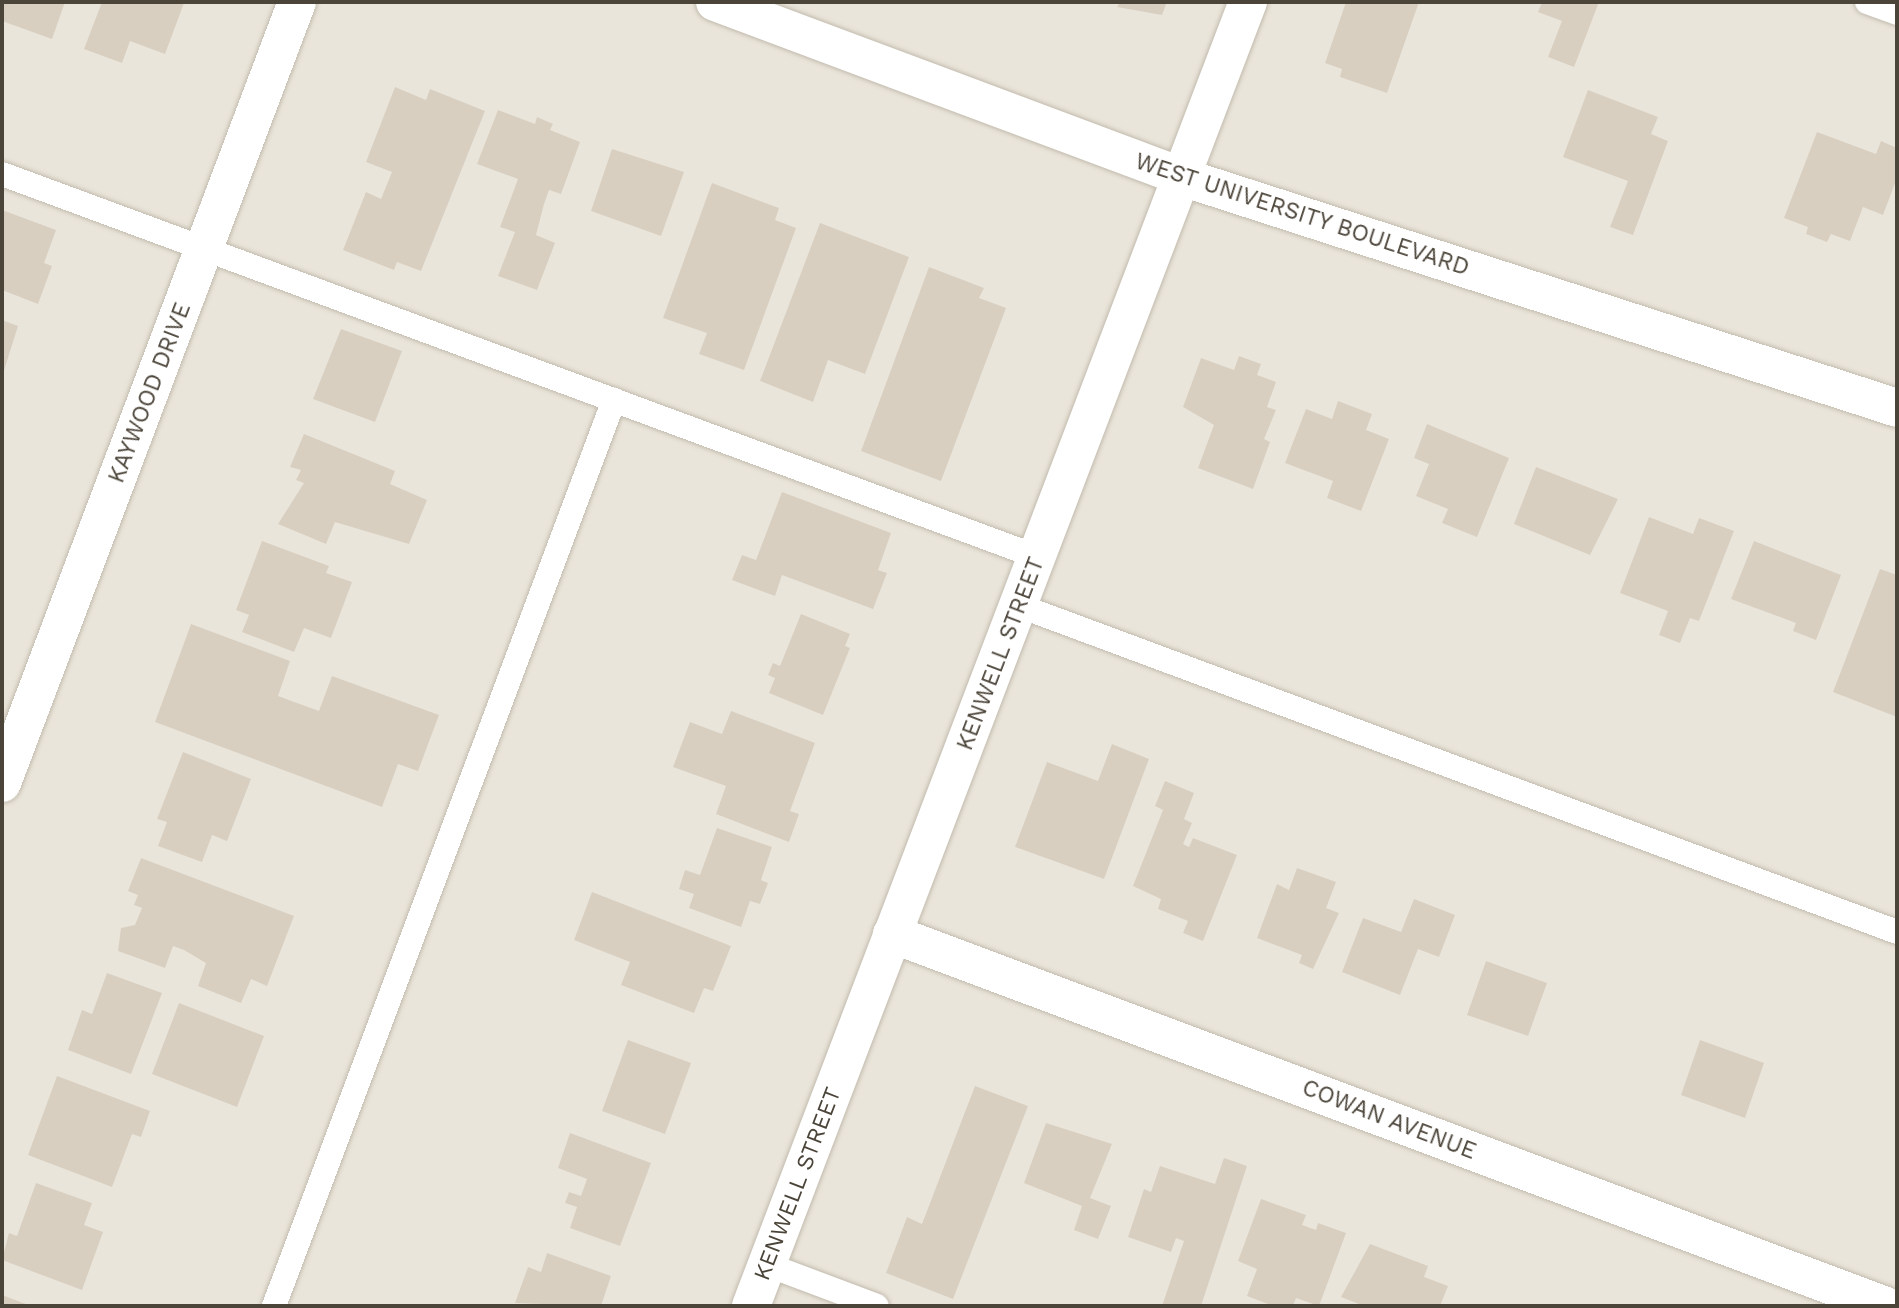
<!DOCTYPE html>
<style>
body{margin:0}
#map{position:relative;width:1899px;height:1308px;overflow:hidden;background:#f6f3ec;font-family:"Work Sans",sans-serif}
div>[style]{position:absolute}
[style*='--x']{left:calc(var(--x)*1px);top:calc(var(--y)*1px);width:calc(var(--w)*1px);rotate:calc(var(--a)*1deg)}
.residential>*{inset:0;background:#eae5da}
.building>*{inset:0;background:#d8cfc1}
.roads{filter:drop-shadow(0 0 2px #c2bbae) drop-shadow(0 0 2px #c2bbae)}
.service>*{height:24px;margin:-12px;padding:0 12px;transform-origin:12px;border-radius:12px;background:#fff}
.minor>*{height:38px;margin:-19px;padding:0 19px;transform-origin:19px;border-radius:19px;background:#fff}
.tertiary>*{height:38px;margin:-19px;padding:0 19px;transform-origin:19px;border-radius:19px;background:#fff}
span{translate:-50% -50%;white-space:nowrap;text-align:center;line-height:1.15;-webkit-text-stroke:5px #fff;paint-order:stroke}
.street-label{font-size:23px;color:#4b4439}
.frame{position:absolute;inset:0;border:4px solid #4b4439;pointer-events:none}
</style>
<div id="map">
<div class="residential">
<div style="clip-path:polygon(2px 2px,1897px 2px,1897px 1306px,2px 1306px)"></div>
</div>
<div class="building">
<div style="clip-path:polygon(2px 2px,65px 2px,52px 39px,2px 21px)"></div>
<div style="clip-path:polygon(102px 2px,180px 2px,184px 3px,165px 54px,130px 41px,122px 63px,84px 49px)"></div>
<div style="clip-path:polygon(1120px 2px,1167px 2px,1162px 15px,1117px 7px)"></div>
<div style="clip-path:polygon(1346px 2px,1419px 2px,1387px 93px,1340px 77px,1342px 69px,1325px 63px)"></div>
<div style="clip-path:polygon(1542px 2px,1599px 2px,1574px 67px,1548px 57px,1562px 21px,1538px 12px)"></div>
<div style="clip-path:polygon(395px 87px,426px 100px,430px 89px,485px 111px,421px 271px,397px 262px,394px 270px,343px 250px,366px 192px,381px 199px,392px 172px,366px 162px)"></div>
<div style="clip-path:polygon(1588px 90px,1658px 117px,1651px 134px,1668px 141px,1633px 235px,1610px 227px,1628px 181px,1563px 157px)"></div>
<div style="clip-path:polygon(498px 110px,535px 124px,537px 117px,553px 124px,550px 130px,580px 142px,561px 194px,549px 190px,544px 204px,536px 235px,555px 243px,537px 290px,498px 276px,515px 232px,500px 227px,518px 179px,477px 164px)"></div>
<div style="clip-path:polygon(1817px 132px,1876px 154px,1881px 141px,1897px 148px,1897px 178px,1883px 215px,1863px 207px,1850px 241px,1831px 234px,1827px 242px,1806px 234px,1808px 227px,1784px 218px)"></div>
<div style="clip-path:polygon(612px 149px,684px 172px,661px 236px,591px 211px)"></div>
<div style="clip-path:polygon(712px 183px,779px 208px,775px 220px,796px 228px,744px 370px,699px 354px,707px 333px,663px 318px)"></div>
<div style="clip-path:polygon(2px 210px,56px 230px,44px 263px,52px 266px,38px 304px,2px 290px)"></div>
<div style="clip-path:polygon(820px 223px,909px 257px,865px 374px,828px 360px,813px 402px,760px 381px)"></div>
<div style="clip-path:polygon(929px 267px,984px 288px,979px 298px,1006px 308px,941px 481px,861px 451px)"></div>
<div style="clip-path:polygon(2px 320px,18px 326px,2px 377px)"></div>
<div style="clip-path:polygon(341px 329px,402px 351px,375px 422px,313px 399px)"></div>
<div style="clip-path:polygon(1239px 356px,1261px 364px,1257px 375px,1276px 382px,1267px 407px,1276px 410px,1264px 439px,1270px 442px,1253px 489px,1198px 468px,1214px 425px,1183px 407px,1201px 358px,1234px 370px)"></div>
<div style="clip-path:polygon(1338px 401px,1372px 414px,1366px 430px,1389px 439px,1361px 511px,1327px 498px,1333px 481px,1285px 463px,1306px 409px,1332px 419px)"></div>
<div style="clip-path:polygon(1427px 424px,1509px 458px,1477px 537px,1442px 523px,1448px 509px,1416px 496px,1429px 464px,1414px 458px)"></div>
<div style="clip-path:polygon(304px 434px,395px 471px,390px 484px,427px 500px,409px 544px,335px 522px,326px 544px,278px 524px,304px 483px,296px 480px,301px 470px,290px 467px)"></div>
<div style="clip-path:polygon(1536px 467px,1618px 499px,1590px 555px,1514px 524px)"></div>
<div style="clip-path:polygon(782px 492px,891px 533px,878px 570px,887px 573px,873px 609px,782px 575px,775px 596px,732px 580px,742px 555px,756px 560px)"></div>
<div style="clip-path:polygon(1649px 517px,1693px 534px,1699px 518px,1734px 531px,1699px 621px,1690px 618px,1680px 643px,1659px 635px,1668px 611px,1620px 593px)"></div>
<div style="clip-path:polygon(262px 541px,329px 566px,326px 573px,352px 582px,331px 638px,304px 628px,294px 652px,242px 632px,249px 615px,236px 610px)"></div>
<div style="clip-path:polygon(1754px 541px,1841px 575px,1816px 640px,1793px 631px,1796px 623px,1731px 599px)"></div>
<div style="clip-path:polygon(1880px 569px,1897px 575px,1897px 717px,1833px 692px)"></div>
<div style="clip-path:polygon(801px 614px,850px 634px,845px 646px,850px 648px,823px 715px,769px 693px,775px 678px,768px 675px,773px 663px,780px 666px)"></div>
<div style="clip-path:polygon(191px 624px,290px 661px,278px 696px,319px 711px,332px 676px,439px 715px,418px 771px,398px 764px,382px 807px,155px 722px)"></div>
<div style="clip-path:polygon(731px 711px,815px 743px,790px 811px,799px 814px,789px 842px,716px 814px,726px 786px,673px 767px,690px 722px,722px 734px)"></div>
<div style="clip-path:polygon(1112px 744px,1149px 759px,1104px 879px,1015px 847px,1047px 762px,1098px 781px)"></div>
<div style="clip-path:polygon(183px 752px,251px 779px,227px 841px,212px 835px,202px 862px,158px 846px,167px 822px,157px 819px)"></div>
<div style="clip-path:polygon(1165px 781px,1194px 793px,1184px 819px,1192px 823px,1183px 844px,1189px 847px,1193px 838px,1237px 855px,1203px 941px,1183px 933px,1188px 921px,1158px 909px,1161px 899px,1133px 886px,1163px 810px,1155px 806px)"></div>
<div style="clip-path:polygon(717px 828px,772px 847px,761px 880px,768px 883px,760px 904px,750px 901px,741px 927px,689px 908px,694px 894px,679px 889px,685px 870px,700px 875px)"></div>
<div style="clip-path:polygon(141px 858px,294px 916px,267px 986px,251px 979px,241px 1003px,198px 986px,206px 963px,184px 950px,173px 946px,165px 968px,118px 951px,121px 928px,135px 925px,142px 908px,134px 905px,138px 895px,128px 891px)"></div>
<div style="clip-path:polygon(1297px 868px,1336px 882px,1326px 908px,1339px 913px,1313px 969px,1299px 963px,1302px 955px,1257px 938px,1277px 884px,1289px 890px)"></div>
<div style="clip-path:polygon(592px 892px,731px 946px,713px 991px,704px 988px,694px 1013px,621px 985px,630px 962px,574px 940px)"></div>
<div style="clip-path:polygon(1414px 899px,1455px 915px,1439px 957px,1418px 949px,1400px 995px,1342px 972px,1363px 918px,1401px 932px)"></div>
<div style="clip-path:polygon(1486px 961px,1547px 983px,1528px 1036px,1467px 1015px)"></div>
<div style="clip-path:polygon(107px 973px,162px 993px,131px 1074px,68px 1050px,82px 1010px,92px 1014px)"></div>
<div style="clip-path:polygon(179px 1003px,264px 1036px,237px 1107px,152px 1074px)"></div>
<div style="clip-path:polygon(628px 1040px,691px 1063px,665px 1134px,602px 1111px)"></div>
<div style="clip-path:polygon(1700px 1040px,1764px 1063px,1745px 1118px,1681px 1095px)"></div>
<div style="clip-path:polygon(57px 1076px,150px 1111px,141px 1137px,132px 1134px,112px 1187px,28px 1155px)"></div>
<div style="clip-path:polygon(975px 1086px,1028px 1106px,953px 1299px,886px 1273px,907px 1217px,922px 1224px)"></div>
<div style="clip-path:polygon(1046px 1123px,1112px 1144px,1090px 1198px,1111px 1206px,1098px 1239px,1074px 1230px,1082px 1206px,1024px 1183px)"></div>
<div style="clip-path:polygon(570px 1133px,651px 1163px,620px 1246px,570px 1228px,577px 1207px,565px 1203px,569px 1192px,581px 1196px,587px 1179px,558px 1168px)"></div>
<div style="clip-path:polygon(1224px 1158px,1247px 1166px,1201px 1306px,1162px 1306px,1184px 1241px,1176px 1238px,1171px 1252px,1128px 1237px,1144px 1189px,1151px 1192px,1160px 1166px,1215px 1184px)"></div>
<div style="clip-path:polygon(36px 1183px,92px 1203px,84px 1225px,103px 1232px,82px 1290px,2px 1260px,9px 1233px,17px 1236px)"></div>
<div style="clip-path:polygon(1261px 1199px,1306px 1215px,1302px 1225px,1316px 1230px,1318px 1223px,1346px 1233px,1319px 1306px,1296px 1298px,1293px 1306px,1273px 1306px,1247px 1296px,1257px 1269px,1238px 1261px)"></div>
<div style="clip-path:polygon(1370px 1244px,1428px 1266px,1424px 1277px,1448px 1286px,1440px 1306px,1364px 1306px,1341px 1297px)"></div>
<div style="clip-path:polygon(547px 1253px,611px 1276px,601px 1306px,515px 1303px,528px 1267px,541px 1272px)"></div>
<div style="clip-path:polygon(2px 1295px,31px 1306px,2px 1306px)"></div>
</div>
<div class="roads">
<div class="service">
<div style="--x:1867;--y:2;--w:32;--a:20"></div>
<div style="--x:2;--y:174;--w:1105;--a:20.29"></div>
<div style="--x:1020;--y:606;--w:936;--a:20.39"></div>
<div style="--x:768;--y:1265;--w:116;--a:20.6"></div>
<div style="--x:274;--y:1306;--w:968;--a:-69.43"></div>
</div>
<div class="minor">
<div style="--x:2;--y:783;--w:835;--a:-69.31"></div>
<div style="--x:892;--y:934;--w:1061;--a:20.52"></div>
<div style="--x:751;--y:1306;--w:1396;--a:-69.14"></div>
</div>
<div class="tertiary">
<div style="--x:715;--y:2;--w:499;--a:20.5"></div>
<div style="--x:1182;--y:177;--w:751;--a:17.9"></div>
</div>
</div>
<div class="street-label">
<span style="left:1302px;top:215px;rotate:18deg">WEST UNIVERSITY BOULEVARD</span>
<span style="left:150px;top:393px;rotate:-69deg">KAYWOOD DRIVE</span>
<span style="left:1001px;top:654px;rotate:-69deg">KENWELL STREET</span>
<span style="left:1389px;top:1120px;rotate:21deg">COWAN AVENUE</span>
<span style="left:798px;top:1184px;rotate:-69deg">KENWELL STREET</span>
</div>
<div class="frame"></div>
</div>
